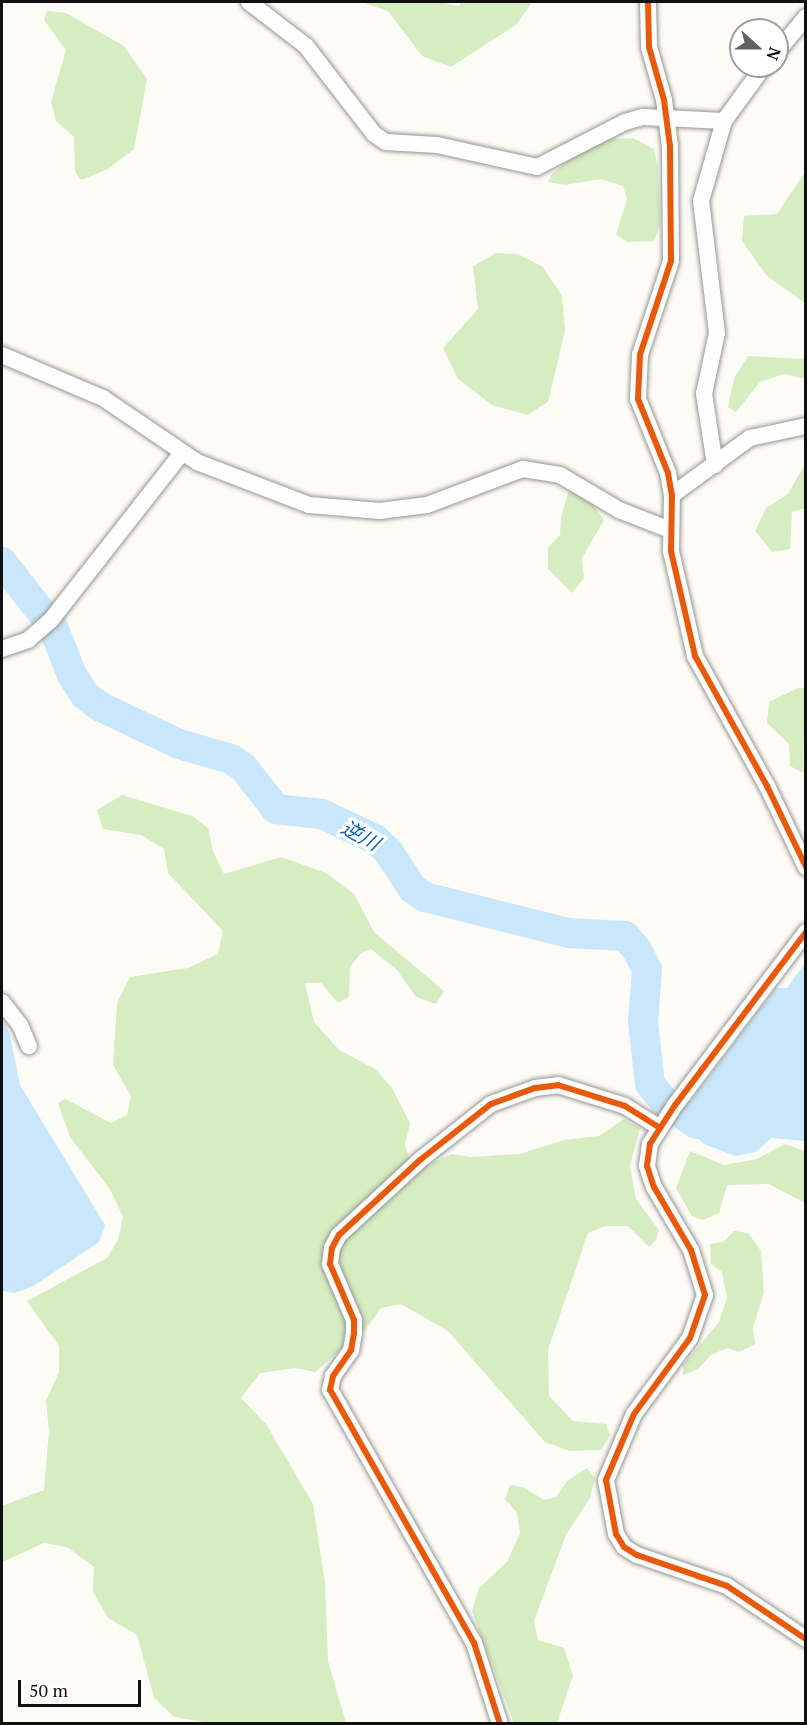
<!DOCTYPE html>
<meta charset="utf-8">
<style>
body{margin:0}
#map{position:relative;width:807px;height:1725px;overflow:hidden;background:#fcfbf6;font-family:"PT Serif","Noto Sans JP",serif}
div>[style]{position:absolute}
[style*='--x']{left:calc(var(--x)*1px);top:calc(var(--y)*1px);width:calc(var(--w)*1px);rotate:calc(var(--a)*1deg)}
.forest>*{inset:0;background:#d6ecc1}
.water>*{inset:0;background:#c9e7fa}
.river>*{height:30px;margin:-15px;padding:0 15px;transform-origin:15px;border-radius:15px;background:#c9e7fa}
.roads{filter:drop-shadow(0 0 2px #969694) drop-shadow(0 0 2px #969694)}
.street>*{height:16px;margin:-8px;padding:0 8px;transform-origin:8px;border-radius:8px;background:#fffefe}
.cycleway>*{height:6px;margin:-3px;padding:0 3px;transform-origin:3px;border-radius:3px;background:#e8590c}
span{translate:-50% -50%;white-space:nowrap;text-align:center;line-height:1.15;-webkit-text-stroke:6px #fff;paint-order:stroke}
.water-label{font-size:20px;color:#0d65ad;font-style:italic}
.frame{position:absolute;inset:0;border:3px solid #101010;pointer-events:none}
.north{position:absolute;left:729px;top:18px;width:60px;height:60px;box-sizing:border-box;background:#fff;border:2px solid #9f9f9f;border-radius:50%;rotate:111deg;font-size:16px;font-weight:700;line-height:24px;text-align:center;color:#101010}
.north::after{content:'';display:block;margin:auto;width:21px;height:27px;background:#636260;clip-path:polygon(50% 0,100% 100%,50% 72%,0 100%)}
.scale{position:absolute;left:18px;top:1680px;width:123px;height:27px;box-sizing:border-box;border:3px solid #101010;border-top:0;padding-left:8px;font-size:18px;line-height:21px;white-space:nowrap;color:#101010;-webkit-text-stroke:4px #fff;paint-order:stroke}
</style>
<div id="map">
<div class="forest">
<div style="clip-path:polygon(361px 2px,438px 2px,459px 6px,462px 2px,532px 2px,517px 24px,451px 67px,422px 56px,388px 11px)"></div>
<div style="clip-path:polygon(47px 11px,66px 13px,124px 46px,147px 79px,134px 149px,108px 169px,81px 180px,75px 171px,74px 137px,56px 121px,51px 102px,66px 50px,44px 20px)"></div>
<div style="clip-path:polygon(633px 138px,654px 149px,658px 168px,660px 225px,654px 241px,627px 242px,616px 234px,627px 199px,623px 186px,601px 179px,565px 185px,548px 182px,552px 174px,577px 153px,606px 139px)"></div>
<div style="clip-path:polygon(805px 172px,805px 303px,767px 276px,742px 241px,744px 216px,777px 214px)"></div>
<div style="clip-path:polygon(496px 253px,518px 254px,543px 267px,562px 296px,565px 331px,548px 402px,527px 415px,492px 405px,458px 379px,443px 348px,478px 309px,473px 266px)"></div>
<div style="clip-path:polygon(805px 355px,805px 379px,784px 374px,760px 382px,736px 412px,728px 407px,734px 378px,748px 356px,803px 359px)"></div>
<div style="clip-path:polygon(805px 464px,805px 508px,792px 512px,790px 549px,772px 552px,755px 531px,766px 508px,788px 494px)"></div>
<div style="clip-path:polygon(573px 491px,593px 505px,604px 520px,582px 558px,584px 578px,572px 593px,548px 569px,548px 548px,560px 535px,561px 517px,568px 493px)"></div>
<div style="clip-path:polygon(798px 688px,805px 688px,803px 773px,790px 766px,789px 744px,767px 723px,769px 702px)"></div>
<div style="clip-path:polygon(122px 795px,192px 816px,208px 828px,213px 851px,224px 874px,281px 857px,326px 873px,354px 894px,374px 932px,444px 991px,436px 1004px,416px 997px,397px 970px,371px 949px,361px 953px,350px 967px,349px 997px,338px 1003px,321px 983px,305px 983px,314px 1022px,339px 1050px,375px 1069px,392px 1088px,410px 1123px,405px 1145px,410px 1160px,429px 1164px,452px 1154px,471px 1157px,520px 1154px,564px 1140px,599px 1136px,624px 1119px,640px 1128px,630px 1166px,636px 1199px,659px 1230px,656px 1240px,649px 1247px,628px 1226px,605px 1226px,588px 1233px,548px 1350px,549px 1396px,573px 1421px,606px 1424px,610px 1435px,601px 1450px,570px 1451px,545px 1442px,448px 1331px,401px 1304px,381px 1308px,366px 1329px,315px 1372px,295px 1368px,260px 1373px,241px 1398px,266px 1424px,313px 1504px,325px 1583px,328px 1661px,346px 1723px,217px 1724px,174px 1717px,154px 1698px,137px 1635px,108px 1618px,93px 1592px,94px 1567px,67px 1547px,44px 1543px,2px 1562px,2px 1506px,44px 1490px,49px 1431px,46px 1401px,59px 1372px,59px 1346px,27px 1301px,107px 1258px,118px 1240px,123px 1217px,110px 1189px,70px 1137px,58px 1103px,65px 1099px,111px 1123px,127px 1115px,131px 1096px,113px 1065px,117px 1003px,130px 977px,188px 968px,218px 954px,223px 931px,168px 873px,164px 849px,141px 835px,103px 829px,97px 810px)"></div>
<div style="clip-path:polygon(785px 1144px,805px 1151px,805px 1203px,769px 1184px,727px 1185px,719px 1213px,703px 1220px,692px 1216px,676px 1188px,690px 1151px,724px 1165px,757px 1159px)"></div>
<div style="clip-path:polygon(734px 1231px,748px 1233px,761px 1251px,764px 1292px,753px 1328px,755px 1344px,739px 1352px,727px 1348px,711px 1355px,698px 1369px,683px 1375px,683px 1365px,719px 1322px,727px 1298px,722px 1272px,711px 1264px,710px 1244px,723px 1242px)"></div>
<div style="clip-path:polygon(587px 1468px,595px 1478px,590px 1498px,566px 1535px,534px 1621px,538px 1640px,564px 1648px,573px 1676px,557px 1723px,514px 1723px,472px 1611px,479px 1588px,507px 1562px,520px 1533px,517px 1513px,505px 1499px,510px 1485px,525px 1488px,544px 1500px,556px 1497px,567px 1481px)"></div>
</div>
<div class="water">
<div style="clip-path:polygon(805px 963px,805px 1141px,771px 1138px,756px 1152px,735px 1156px,704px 1144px,677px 1119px,776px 988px,787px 988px)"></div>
<div style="clip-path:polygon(2px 1016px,10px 1035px,20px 1085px,105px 1225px,99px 1242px,32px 1287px,14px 1293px,2px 1291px)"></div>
</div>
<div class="river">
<div style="--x:2;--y:562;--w:83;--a:51.9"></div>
<div style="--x:53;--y:627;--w:52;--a:68.4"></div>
<div style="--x:72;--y:675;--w:24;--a:57"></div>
<div style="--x:85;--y:695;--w:18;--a:38"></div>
<div style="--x:99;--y:706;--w:89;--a:25.4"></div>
<div style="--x:179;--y:744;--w:54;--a:16.1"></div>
<div style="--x:231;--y:759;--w:14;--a:34"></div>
<div style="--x:243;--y:767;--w:53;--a:51.8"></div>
<div style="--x:276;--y:809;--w:46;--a:6.2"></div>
<div style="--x:322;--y:814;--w:59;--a:25.3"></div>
<div style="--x:375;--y:839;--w:18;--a:43"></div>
<div style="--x:388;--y:851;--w:44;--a:57"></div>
<div style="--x:412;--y:888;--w:16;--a:35"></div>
<div style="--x:425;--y:897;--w:147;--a:14.1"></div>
<div style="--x:568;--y:933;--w:57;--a:3"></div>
<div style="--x:625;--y:936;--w:18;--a:49"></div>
<div style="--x:637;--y:950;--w:22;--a:63"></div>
<div style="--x:647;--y:970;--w:52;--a:94.4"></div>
<div style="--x:643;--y:1022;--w:62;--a:83.6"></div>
<div style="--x:650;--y:1084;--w:21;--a:51"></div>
<div style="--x:663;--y:1100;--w:41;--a:36"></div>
</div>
<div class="roads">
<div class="street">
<div style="--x:249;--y:2;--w:72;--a:37.7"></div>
<div style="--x:306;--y:46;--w:111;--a:52.3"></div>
<div style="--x:374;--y:134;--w:14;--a:34"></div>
<div style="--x:386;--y:142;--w:51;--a:3.4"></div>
<div style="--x:437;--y:145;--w:102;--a:12.4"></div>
<div style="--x:537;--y:167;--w:99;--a:-27.1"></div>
<div style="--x:625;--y:122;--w:19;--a:-16"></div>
<div style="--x:643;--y:117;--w:81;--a:2.8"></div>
<div style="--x:648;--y:2;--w:45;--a:88.7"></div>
<div style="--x:649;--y:47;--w:55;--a:74.2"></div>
<div style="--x:664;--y:100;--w:46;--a:82.6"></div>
<div style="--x:670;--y:146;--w:115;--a:89.5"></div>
<div style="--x:671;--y:261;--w:99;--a:108.3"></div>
<div style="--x:640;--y:355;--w:44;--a:92.6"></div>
<div style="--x:638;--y:399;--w:80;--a:67.9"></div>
<div style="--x:668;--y:473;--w:22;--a:80"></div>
<div style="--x:672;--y:495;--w:56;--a:91"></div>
<div style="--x:671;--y:551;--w:108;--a:77.1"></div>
<div style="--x:695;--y:656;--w:149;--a:61"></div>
<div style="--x:767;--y:786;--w:90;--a:64.3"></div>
<div style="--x:777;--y:52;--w:45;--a:-50.4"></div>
<div style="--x:2;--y:355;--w:110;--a:23.1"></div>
<div style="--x:103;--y:398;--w:114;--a:34.2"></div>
<div style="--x:197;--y:462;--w:120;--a:21"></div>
<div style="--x:309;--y:505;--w:71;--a:4.8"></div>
<div style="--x:380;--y:511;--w:47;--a:-7.3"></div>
<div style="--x:427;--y:505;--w:103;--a:-20.6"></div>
<div style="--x:523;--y:469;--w:37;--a:9"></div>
<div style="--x:560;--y:475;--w:69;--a:30.7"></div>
<div style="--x:619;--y:510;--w:55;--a:21.4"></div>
<div style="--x:715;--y:465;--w:72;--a:-98.8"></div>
<div style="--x:704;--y:394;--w:62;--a:-78"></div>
<div style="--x:717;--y:333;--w:133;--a:-96.9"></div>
<div style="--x:701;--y:201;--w:83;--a:-74"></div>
<div style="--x:724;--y:121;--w:68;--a:-54"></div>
<div style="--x:672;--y:495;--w:97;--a:-36.2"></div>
<div style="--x:750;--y:438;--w:57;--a:-12.1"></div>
<div style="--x:2;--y:649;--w:28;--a:-19"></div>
<div style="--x:28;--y:640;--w:30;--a:-41"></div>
<div style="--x:51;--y:620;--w:212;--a:-51.9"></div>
<div style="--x:806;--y:932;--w:217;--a:127.1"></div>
<div style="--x:675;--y:1105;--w:46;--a:122.7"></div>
<div style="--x:650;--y:1144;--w:22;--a:98"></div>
<div style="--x:647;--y:1166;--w:22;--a:72"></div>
<div style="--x:654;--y:1187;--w:73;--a:59.6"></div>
<div style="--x:691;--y:1250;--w:47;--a:72.7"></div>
<div style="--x:705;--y:1295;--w:46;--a:109.2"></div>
<div style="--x:690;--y:1338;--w:94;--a:126.4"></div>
<div style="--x:634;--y:1414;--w:72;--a:113"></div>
<div style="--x:606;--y:1480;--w:55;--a:79.5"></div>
<div style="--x:616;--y:1534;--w:15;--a:58"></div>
<div style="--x:624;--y:1547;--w:15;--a:32"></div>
<div style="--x:637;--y:1555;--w:95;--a:19"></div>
<div style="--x:727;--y:1586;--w:95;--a:33.9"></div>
<div style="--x:2;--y:1002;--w:29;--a:52"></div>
<div style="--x:20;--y:1025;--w:23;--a:67"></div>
<div style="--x:500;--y:1724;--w:85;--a:-107.8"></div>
<div style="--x:474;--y:1643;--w:291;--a:-119.6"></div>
<div style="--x:330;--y:1390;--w:14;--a:-78"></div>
<div style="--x:333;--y:1376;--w:32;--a:-55"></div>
<div style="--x:351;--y:1350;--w:17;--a:-80"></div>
<div style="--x:354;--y:1333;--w:13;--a:-90"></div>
<div style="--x:354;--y:1320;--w:61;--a:-113.2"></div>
<div style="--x:330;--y:1264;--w:16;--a:-83"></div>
<div style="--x:332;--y:1248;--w:15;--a:-62"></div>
<div style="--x:339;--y:1235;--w:110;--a:-42.8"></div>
<div style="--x:420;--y:1160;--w:90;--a:-38.3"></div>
<div style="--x:491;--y:1104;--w:47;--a:-20"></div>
<div style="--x:535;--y:1088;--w:23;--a:-7"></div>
<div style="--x:558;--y:1085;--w:70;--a:17.4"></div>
<div style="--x:625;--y:1106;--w:40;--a:32"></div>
</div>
</div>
<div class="cycleway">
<div style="--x:648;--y:2;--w:45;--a:88.7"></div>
<div style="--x:649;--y:47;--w:55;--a:74.2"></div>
<div style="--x:664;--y:100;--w:46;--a:82.6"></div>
<div style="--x:670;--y:146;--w:115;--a:89.5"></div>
<div style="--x:671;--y:261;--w:99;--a:108.3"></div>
<div style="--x:640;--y:355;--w:44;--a:92.6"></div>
<div style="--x:638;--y:399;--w:80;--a:67.9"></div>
<div style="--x:668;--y:473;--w:22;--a:80"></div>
<div style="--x:672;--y:495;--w:56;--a:91"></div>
<div style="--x:671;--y:551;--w:108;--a:77.1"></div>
<div style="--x:695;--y:656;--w:149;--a:61"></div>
<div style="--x:767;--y:786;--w:90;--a:64.3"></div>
<div style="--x:806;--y:932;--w:217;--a:127.1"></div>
<div style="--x:675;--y:1105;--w:46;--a:122.7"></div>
<div style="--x:650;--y:1144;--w:22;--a:98"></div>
<div style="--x:647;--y:1166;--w:22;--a:72"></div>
<div style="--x:654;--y:1187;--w:73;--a:59.6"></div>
<div style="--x:691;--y:1250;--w:47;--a:72.7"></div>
<div style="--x:705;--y:1295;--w:46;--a:109.2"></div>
<div style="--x:690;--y:1338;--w:94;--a:126.4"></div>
<div style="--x:634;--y:1414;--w:72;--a:113"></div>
<div style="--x:606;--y:1480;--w:55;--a:79.5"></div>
<div style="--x:616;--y:1534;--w:15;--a:58"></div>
<div style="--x:624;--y:1547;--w:15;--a:32"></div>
<div style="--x:637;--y:1555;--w:95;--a:19"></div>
<div style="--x:727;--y:1586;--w:95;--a:33.9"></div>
<div style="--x:500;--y:1724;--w:85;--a:-107.8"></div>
<div style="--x:474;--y:1643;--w:291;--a:-119.6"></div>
<div style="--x:330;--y:1390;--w:14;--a:-78"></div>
<div style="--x:333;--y:1376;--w:32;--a:-55"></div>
<div style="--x:351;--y:1350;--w:17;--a:-80"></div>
<div style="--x:354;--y:1333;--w:13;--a:-90"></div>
<div style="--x:354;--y:1320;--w:61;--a:-113.2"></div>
<div style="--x:330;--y:1264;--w:16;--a:-83"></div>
<div style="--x:332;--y:1248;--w:15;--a:-62"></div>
<div style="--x:339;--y:1235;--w:110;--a:-42.8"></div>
<div style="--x:420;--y:1160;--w:90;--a:-38.3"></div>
<div style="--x:491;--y:1104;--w:47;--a:-20"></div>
<div style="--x:535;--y:1088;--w:23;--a:-7"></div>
<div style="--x:558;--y:1085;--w:70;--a:17.4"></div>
<div style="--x:625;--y:1106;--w:40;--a:32"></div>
</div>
<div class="water-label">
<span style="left:361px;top:835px;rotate:29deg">逆川</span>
</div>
<div class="frame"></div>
<div class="north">N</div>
<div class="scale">50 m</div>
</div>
